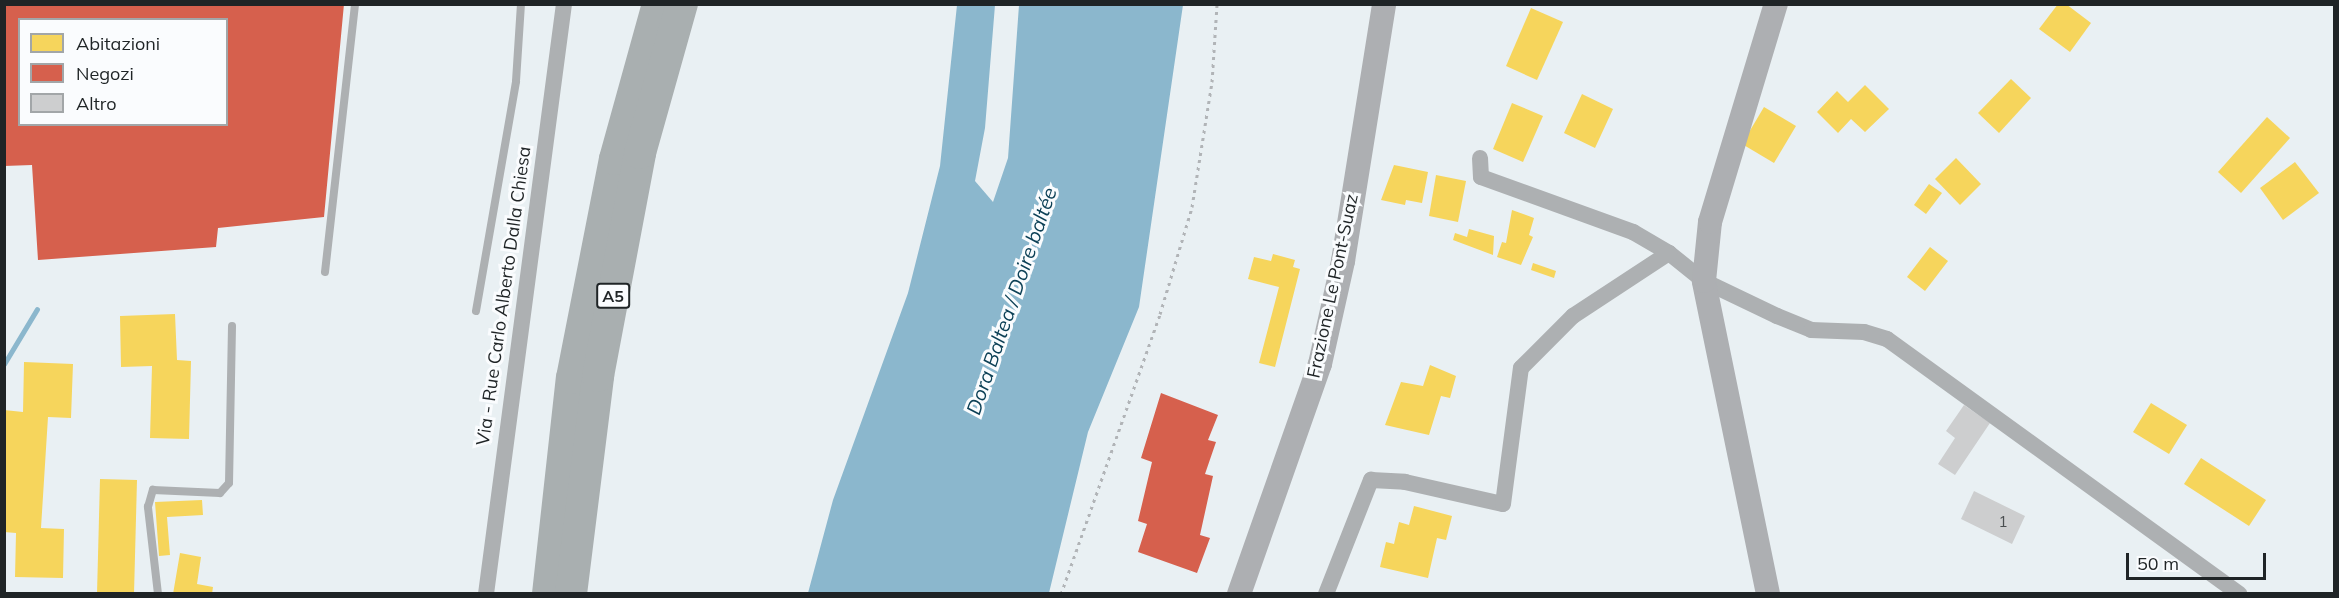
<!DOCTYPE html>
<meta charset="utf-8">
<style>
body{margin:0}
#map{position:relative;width:2339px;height:598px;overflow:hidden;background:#e9f0f3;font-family:Mulish,sans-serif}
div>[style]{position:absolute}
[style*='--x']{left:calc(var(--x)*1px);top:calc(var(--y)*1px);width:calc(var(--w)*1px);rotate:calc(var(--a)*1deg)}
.water>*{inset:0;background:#8bb7cd}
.homes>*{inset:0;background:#f6d55c}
.shops>*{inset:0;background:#d6604d}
.stream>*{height:5px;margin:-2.5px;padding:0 2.5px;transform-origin:2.5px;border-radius:2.5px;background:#8bb7cd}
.building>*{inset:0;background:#cdcecf}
.path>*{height:3px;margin-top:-1.5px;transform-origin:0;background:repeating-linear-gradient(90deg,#b1b4b7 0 3px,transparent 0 7.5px)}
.lane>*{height:8px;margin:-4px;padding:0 4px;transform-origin:4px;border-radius:4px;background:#adb0b2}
.street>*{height:16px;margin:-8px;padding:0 8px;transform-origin:8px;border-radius:8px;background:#adb0b2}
.secondary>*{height:24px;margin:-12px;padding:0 12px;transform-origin:12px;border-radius:12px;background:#adafb2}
.highway>*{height:32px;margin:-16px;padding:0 16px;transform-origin:16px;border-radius:16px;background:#a9afb0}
span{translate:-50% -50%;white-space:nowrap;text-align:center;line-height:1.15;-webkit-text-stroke:6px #fafcfe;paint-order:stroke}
.number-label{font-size:15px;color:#4a4e50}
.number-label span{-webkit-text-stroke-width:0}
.shield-label span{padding:2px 4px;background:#fafcfe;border:2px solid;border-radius:4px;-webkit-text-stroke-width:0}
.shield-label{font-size:16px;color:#1f2426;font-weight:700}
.street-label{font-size:18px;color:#1f2426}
.water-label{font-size:20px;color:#0c4056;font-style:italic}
.frame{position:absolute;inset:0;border:6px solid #1f2426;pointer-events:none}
.legend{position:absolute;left:18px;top:18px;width:210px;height:108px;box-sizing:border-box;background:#fafcfe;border:2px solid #a2a6a8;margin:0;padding:8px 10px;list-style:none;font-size:18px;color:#1f2426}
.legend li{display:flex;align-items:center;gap:12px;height:30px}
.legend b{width:30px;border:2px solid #a2a6a8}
.scale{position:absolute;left:2126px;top:553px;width:140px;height:27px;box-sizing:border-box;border:3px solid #1f2426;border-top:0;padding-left:8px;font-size:18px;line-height:21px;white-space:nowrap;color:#1f2426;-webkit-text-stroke:4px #fafcfe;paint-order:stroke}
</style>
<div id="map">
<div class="water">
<div style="clip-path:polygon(957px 5px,995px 5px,985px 128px,975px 181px,993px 202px,1008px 158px,1019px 5px,1183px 5px,1139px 307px,1088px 432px,1049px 593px,808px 593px,833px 500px,908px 293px,940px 166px)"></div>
</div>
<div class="homes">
<div style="clip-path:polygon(2058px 4px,2066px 4px,2091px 23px,2070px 52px,2039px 29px)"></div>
<div style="clip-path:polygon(1531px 8px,1563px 22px,1537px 80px,1506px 66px)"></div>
<div style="clip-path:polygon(2011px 79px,2031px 98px,1999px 133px,1978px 113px)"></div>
<div style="clip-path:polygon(1865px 85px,1889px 109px,1865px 132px,1851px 119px,1838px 133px,1817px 112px,1837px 91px,1848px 102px)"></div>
<div style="clip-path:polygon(1582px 94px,1613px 109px,1595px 148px,1564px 133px)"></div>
<div style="clip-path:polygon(1512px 103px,1543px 116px,1523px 162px,1493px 149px)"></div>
<div style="clip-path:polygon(1764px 107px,1796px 126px,1774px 163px,1742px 144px)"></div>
<div style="clip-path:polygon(2267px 117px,2290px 138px,2241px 193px,2218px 172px)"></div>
<div style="clip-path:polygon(1956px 158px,1981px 184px,1960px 205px,1935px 179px)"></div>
<div style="clip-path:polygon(2295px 162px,2319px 193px,2283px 220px,2260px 188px)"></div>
<div style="clip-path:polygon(1394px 165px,1428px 172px,1422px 203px,1406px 200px,1405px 205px,1381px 200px)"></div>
<div style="clip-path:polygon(1436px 175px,1466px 181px,1458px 222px,1429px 216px)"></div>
<div style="clip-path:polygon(1929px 184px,1942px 193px,1926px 214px,1914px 205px)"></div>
<div style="clip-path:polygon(1512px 210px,1534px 218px,1529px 235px,1533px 237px,1521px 265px,1497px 257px,1502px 242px,1506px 243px)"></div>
<div style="clip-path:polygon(1469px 229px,1494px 236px,1493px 255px,1453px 240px,1455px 233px,1467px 237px)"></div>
<div style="clip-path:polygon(1930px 247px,1948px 261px,1925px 291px,1907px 277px)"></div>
<div style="clip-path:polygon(1273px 254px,1295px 260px,1293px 267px,1300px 269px,1275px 367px,1259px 363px,1279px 287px,1248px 279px,1254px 257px,1271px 261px)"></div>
<div style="clip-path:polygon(1533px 263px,1556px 271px,1554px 278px,1531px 270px)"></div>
<div style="clip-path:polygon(175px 314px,177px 360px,191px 361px,189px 439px,150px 438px,152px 366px,121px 367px,120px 316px)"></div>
<div style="clip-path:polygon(24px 362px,73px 364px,71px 418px,48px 417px,41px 528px,64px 529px,63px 578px,15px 577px,16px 533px,4px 532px,4px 410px,23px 412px)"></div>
<div style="clip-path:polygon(1430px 365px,1456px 376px,1450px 398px,1441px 396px,1429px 435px,1385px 425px,1401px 382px,1423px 386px)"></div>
<div style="clip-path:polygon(2151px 403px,2187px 425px,2169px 454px,2133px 432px)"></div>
<div style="clip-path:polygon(2201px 458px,2266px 500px,2249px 526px,2184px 484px)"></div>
<div style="clip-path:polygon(100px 479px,137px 480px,134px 594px,97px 594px)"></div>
<div style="clip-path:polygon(202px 500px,203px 515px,167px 517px,170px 555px,159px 556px,155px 502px)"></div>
<div style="clip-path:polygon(1414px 506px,1452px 516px,1446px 540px,1437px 538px,1428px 578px,1380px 567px,1386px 542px,1394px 544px,1399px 522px,1409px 525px)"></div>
<div style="clip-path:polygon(180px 553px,201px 557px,197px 584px,213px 587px,212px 594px,173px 594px)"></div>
</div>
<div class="shops">
<div style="clip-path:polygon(evenodd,4px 4px,344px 4px,324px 217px,218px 228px,216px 247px,38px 260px,32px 165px,4px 166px,4px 4px,20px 20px,226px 20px,226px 124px,20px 124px,20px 20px)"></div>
<div style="clip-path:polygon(1161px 393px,1218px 415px,1208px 440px,1216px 442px,1205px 474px,1213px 476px,1200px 535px,1210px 538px,1197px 573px,1138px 552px,1147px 524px,1138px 521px,1152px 462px,1141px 458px)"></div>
</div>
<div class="stream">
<div style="--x:4;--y:364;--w:64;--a:-59"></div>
</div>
<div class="building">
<div style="clip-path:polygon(1964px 405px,1990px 423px,1955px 475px,1938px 464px,1955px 438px,1946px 431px)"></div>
<div style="clip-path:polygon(1974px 491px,2025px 516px,2012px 544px,1961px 519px)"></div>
</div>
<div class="path">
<div style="--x:510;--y:272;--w:30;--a:-86"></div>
<div style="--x:512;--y:242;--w:5;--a:-37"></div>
<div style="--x:1061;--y:594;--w:297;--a:-70.5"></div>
<div style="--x:1160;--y:314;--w:112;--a:-73.3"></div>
<div style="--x:1192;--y:207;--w:127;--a:-80.9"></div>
<div style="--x:1212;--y:82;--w:78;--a:-86.3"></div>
</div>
<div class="lane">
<div style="--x:325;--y:272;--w:270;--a:-83.6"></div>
<div style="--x:476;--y:311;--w:233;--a:-80.1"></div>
<div style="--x:516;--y:81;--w:77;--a:-86.3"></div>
<div style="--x:158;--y:594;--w:88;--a:-96.6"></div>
<div style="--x:148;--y:507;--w:18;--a:-74"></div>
<div style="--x:153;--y:490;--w:67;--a:2.6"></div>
<div style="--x:220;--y:493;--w:13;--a:-48"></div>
<div style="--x:229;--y:483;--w:157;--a:-88.9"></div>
</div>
<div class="street">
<div style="--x:1480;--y:158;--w:19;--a:87"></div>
<div style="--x:1481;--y:177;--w:162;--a:19.9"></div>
<div style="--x:1633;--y:232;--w:42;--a:30.3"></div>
<div style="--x:1669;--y:253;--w:45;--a:38.7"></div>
<div style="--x:1704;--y:281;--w:81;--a:25.6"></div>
<div style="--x:1777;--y:316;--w:37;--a:22"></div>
<div style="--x:1811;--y:330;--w:53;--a:2.2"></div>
<div style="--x:1864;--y:332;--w:24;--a:17"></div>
<div style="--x:1887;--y:339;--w:435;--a:35.9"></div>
<div style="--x:486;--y:594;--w:595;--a:-82.47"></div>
<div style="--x:1326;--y:594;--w:123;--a:-68.5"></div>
<div style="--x:1371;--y:480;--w:34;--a:3"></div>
<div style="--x:1405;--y:482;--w:100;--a:12.7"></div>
<div style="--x:1503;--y:504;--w:137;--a:-82.5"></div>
<div style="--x:1521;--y:368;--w:74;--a:-45"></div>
<div style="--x:1573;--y:316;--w:115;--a:-33.3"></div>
</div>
<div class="secondary">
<div style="--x:1239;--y:594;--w:244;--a:-70.6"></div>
<div style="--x:1320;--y:364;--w:106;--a:-77.4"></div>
<div style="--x:1343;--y:261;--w:260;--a:-80.9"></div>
<div style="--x:1768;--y:594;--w:319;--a:-101.6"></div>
<div style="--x:1704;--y:281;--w:59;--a:-84.2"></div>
<div style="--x:1710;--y:222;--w:228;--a:-73.2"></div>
</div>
<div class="highway">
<div style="--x:548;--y:594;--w:217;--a:-83.7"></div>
<div style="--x:572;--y:378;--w:223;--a:-78.9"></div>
<div style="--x:615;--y:159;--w:161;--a:-74.5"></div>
<div style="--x:571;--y:594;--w:220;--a:-82.9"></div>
<div style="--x:598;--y:376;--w:227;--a:-79.3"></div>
<div style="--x:640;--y:153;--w:155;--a:-74.3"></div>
</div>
<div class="number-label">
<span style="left:2003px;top:522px">1</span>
</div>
<div class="shield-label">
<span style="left:613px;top:296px">A5</span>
</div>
<div class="street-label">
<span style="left:1333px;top:286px;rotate:-78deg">Frazione Le Pont-Suaz</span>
<span style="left:504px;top:296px;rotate:-82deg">Via - Rue Carlo Alberto Dalla Chiesa</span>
</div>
<div class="water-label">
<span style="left:1011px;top:301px;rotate:-71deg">Dora Baltea / Doire baltée</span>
</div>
<div class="frame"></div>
<ul class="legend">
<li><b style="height:16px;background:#f6d55c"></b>Abitazioni</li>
<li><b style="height:16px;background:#d6604d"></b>Negozi</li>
<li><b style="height:16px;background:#cdcecf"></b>Altro</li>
</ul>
<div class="scale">50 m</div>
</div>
